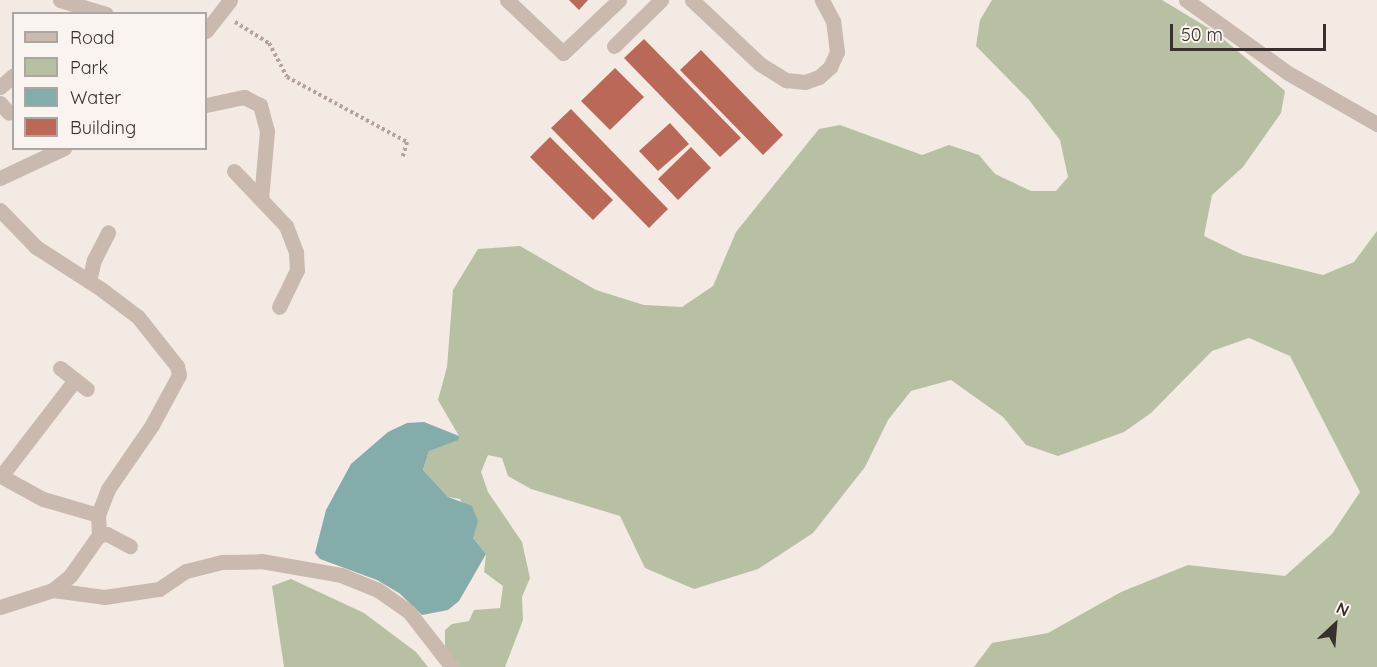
<!DOCTYPE html>
<style>
body{margin:0}
#map{position:relative;width:1377px;height:667px;overflow:hidden;background:#f2eae3;font-family:Quicksand,sans-serif}
div>[style]{position:absolute}
[style*='--x']{left:calc(var(--x)*1px);top:calc(var(--y)*1px);width:calc(var(--w)*1px);rotate:calc(var(--a)*1deg)}
.green>*{inset:0;background:#b8c0a4}
.water>*{inset:0;background:#84acab}
.building>*{inset:0;background:#ba6958}
.path>*{height:4px;margin-top:-2px;transform-origin:0;background:repeating-linear-gradient(90deg,#b5a399 0 3px,transparent 0 6px)}
.minor>*{height:15px;margin:-7.5px;padding:0 7.5px;transform-origin:7.5px;border-radius:7.5px;background:#c9b9af}
span{translate:-50% -50%;white-space:nowrap;text-align:center;line-height:1.15;-webkit-text-stroke:4.5px #f9f4ef;paint-order:stroke}
.legend{position:absolute;left:12px;top:12px;width:195px;height:138px;box-sizing:border-box;background:#f9f4ef;border:2px solid #aca5a1;margin:0;padding:8px 10px;list-style:none;font-size:18px;color:#392f2c}
.legend li{display:flex;align-items:center;gap:12px;height:30px}
.legend b{width:30px;border:2px solid #aca5a1}
.north{position:absolute;left:1305px;top:595px;width:60px;height:60px;-webkit-text-stroke:4px #f9f4ef;paint-order:stroke;rotate:26deg;font-size:16px;font-weight:700;line-height:24px;text-align:center;color:#392f2c}
.north::after{content:'';display:block;margin:auto;width:21px;height:27px;background:#392f2c;clip-path:polygon(50% 0,100% 100%,50% 72%,0 100%)}
.scale{position:absolute;left:1170px;top:24px;width:156px;height:27px;box-sizing:border-box;border:3px solid #392f2c;border-top:0;padding-left:8px;font-size:18px;line-height:21px;white-space:nowrap;color:#392f2c;-webkit-text-stroke:4px #f9f4ef;paint-order:stroke}
</style>
<div id="map">
<div class="green">
<div style="clip-path:polygon(992px 0,1162px 0,1215px 32px,1285px 91px,1281px 113px,1243px 167px,1212px 195px,1204px 236px,1243px 255px,1323px 275px,1354px 262px,1377px 231px,1377px 667px,974px 667px,992px 643px,1048px 633px,1121px 592px,1188px 565px,1285px 576px,1332px 534px,1360px 492px,1290px 356px,1249px 338px,1212px 351px,1151px 413px,1124px 432px,1058px 456px,1026px 445px,1003px 417px,951px 380px,911px 391px,888px 420px,865px 467px,813px 533px,758px 569px,694px 589px,645px 568px,620px 516px,531px 489px,508px 476px,502px 458px,488px 455px,481px 472px,488px 492px,522px 542px,530px 578px,522px 597px,523px 620px,505px 667px,459px 667px,445px 648px,445px 630px,452px 624px,469px 621px,474px 610px,500px 608px,503px 586px,484px 572px,486px 554px,473px 538px,460px 499px,448px 497px,423px 470px,429px 451px,459px 436px,438px 400px,447px 367px,453px 290px,478px 249px,520px 246px,596px 290px,644px 305px,682px 307px,713px 286px,736px 232px,819px 129px,840px 125px,922px 155px,949px 145px,979px 155px,995px 174px,1031px 191px,1056px 191px,1068px 177px,1060px 140px,1029px 100px,976px 46px,980px 20px)"></div>
<div style="clip-path:polygon(291px 579px,364px 613px,416px 652px,428px 667px,284px 667px,272px 586px)"></div>
</div>
<div class="water">
<div style="clip-path:polygon(424px 422px,459px 436px,458px 440px,429px 451px,423px 470px,448px 497px,472px 506px,478px 521px,473px 538px,486px 554px,459px 601px,448px 610px,422px 615px,399px 593px,377px 580px,320px 559px,315px 553px,326px 510px,351px 464px,388px 432px,407px 423px)"></div>
</div>
<div class="building">
<div style="clip-path:polygon(569px 0,588px 0,579px 10px)"></div>
<div style="clip-path:polygon(644px 39px,741px 138px,720px 157px,624px 58px)"></div>
<div style="clip-path:polygon(701px 50px,783px 135px,763px 155px,680px 70px)"></div>
<div style="clip-path:polygon(615px 68px,644px 97px,610px 130px,581px 101px)"></div>
<div style="clip-path:polygon(571px 109px,668px 209px,649px 228px,551px 128px)"></div>
<div style="clip-path:polygon(670px 123px,689px 144px,658px 171px,639px 151px)"></div>
<div style="clip-path:polygon(550px 137px,613px 200px,593px 220px,530px 157px)"></div>
<div style="clip-path:polygon(691px 147px,711px 168px,678px 200px,658px 179px)"></div>
</div>
<div class="path">
<div style="--x:235;--y:22;--w:40;--a:32"></div>
<div style="--x:269;--y:43;--w:38;--a:62"></div>
<div style="--x:287;--y:77;--w:136;--a:28.4"></div>
<div style="--x:407;--y:142;--w:15;--a:106"></div>
</div>
<div class="minor">
<div style="--x:60;--y:0;--w:48;--a:16.9"></div>
<div style="--x:507;--y:0;--w:77;--a:43.4"></div>
<div style="--x:563;--y:53;--w:77;--a:-43.4"></div>
<div style="--x:692;--y:0;--w:93;--a:43.3"></div>
<div style="--x:760;--y:64;--w:31;--a:32"></div>
<div style="--x:786;--y:80;--w:19;--a:6"></div>
<div style="--x:805;--y:82;--w:15;--a:-20"></div>
<div style="--x:819;--y:77;--w:15;--a:-42"></div>
<div style="--x:830;--y:67;--w:17;--a:-65"></div>
<div style="--x:837;--y:52;--w:31;--a:-97"></div>
<div style="--x:833;--y:21;--w:24;--a:-118"></div>
<div style="--x:1186;--y:0;--w:125;--a:35.6"></div>
<div style="--x:1288;--y:73;--w:103;--a:29.8"></div>
<div style="--x:206;--y:31;--w:39;--a:-52"></div>
<div style="--x:614;--y:46;--w:66;--a:-44.4"></div>
<div style="--x:0;--y:87;--w:18;--a:-41"></div>
<div style="--x:0;--y:103;--w:13;--a:48"></div>
<div style="--x:206;--y:105;--w:39;--a:-12"></div>
<div style="--x:244;--y:97;--w:18;--a:27"></div>
<div style="--x:260;--y:105;--w:27;--a:75"></div>
<div style="--x:267;--y:131;--w:68;--a:95"></div>
<div style="--x:234;--y:171;--w:76;--a:46.6"></div>
<div style="--x:286;--y:226;--w:28;--a:69"></div>
<div style="--x:296;--y:252;--w:18;--a:87"></div>
<div style="--x:297;--y:270;--w:41;--a:115.9"></div>
<div style="--x:0;--y:178;--w:71;--a:-25.1"></div>
<div style="--x:0;--y:210;--w:52;--a:45.8"></div>
<div style="--x:36;--y:247;--w:77;--a:32.9"></div>
<div style="--x:101;--y:289;--w:46;--a:37.1"></div>
<div style="--x:138;--y:317;--w:63;--a:51.5"></div>
<div style="--x:177;--y:366;--w:9;--a:77"></div>
<div style="--x:179;--y:375;--w:57;--a:118.4"></div>
<div style="--x:152;--y:425;--w:78;--a:124.5"></div>
<div style="--x:108;--y:489;--w:28;--a:111"></div>
<div style="--x:98;--y:515;--w:20;--a:87"></div>
<div style="--x:99;--y:535;--w:50;--a:125.3"></div>
<div style="--x:70;--y:576;--w:22;--a:141"></div>
<div style="--x:89;--y:281;--w:22;--a:-77"></div>
<div style="--x:94;--y:260;--w:31;--a:-63"></div>
<div style="--x:60;--y:368;--w:34;--a:38"></div>
<div style="--x:75;--y:380;--w:121;--a:127.6"></div>
<div style="--x:1;--y:476;--w:48;--a:28.7"></div>
<div style="--x:43;--y:499;--w:57;--a:16.2"></div>
<div style="--x:99;--y:535;--w:8;--a:-7"></div>
<div style="--x:107;--y:534;--w:26;--a:28"></div>
<div style="--x:0;--y:607;--w:56;--a:-17.8"></div>
<div style="--x:53;--y:590;--w:51;--a:7.8"></div>
<div style="--x:104;--y:597;--w:56;--a:-8.3"></div>
<div style="--x:159;--y:589;--w:32;--a:-34"></div>
<div style="--x:186;--y:571;--w:37;--a:-14"></div>
<div style="--x:222;--y:562;--w:39;--a:-1"></div>
<div style="--x:261;--y:561;--w:81;--a:9.9"></div>
<div style="--x:341;--y:575;--w:40;--a:22"></div>
<div style="--x:378;--y:590;--w:38;--a:35"></div>
<div style="--x:409;--y:612;--w:70;--a:52"></div>
</div>
<ul class="legend">
<li><b style="height:8px;background:#c9b9af"></b>Road</li>
<li><b style="height:16px;background:#b8c0a4"></b>Park</li>
<li><b style="height:16px;background:#84acab"></b>Water</li>
<li><b style="height:16px;background:#ba6958"></b>Building</li>
</ul>
<div class="north">N</div>
<div class="scale">50 m</div>
</div>
